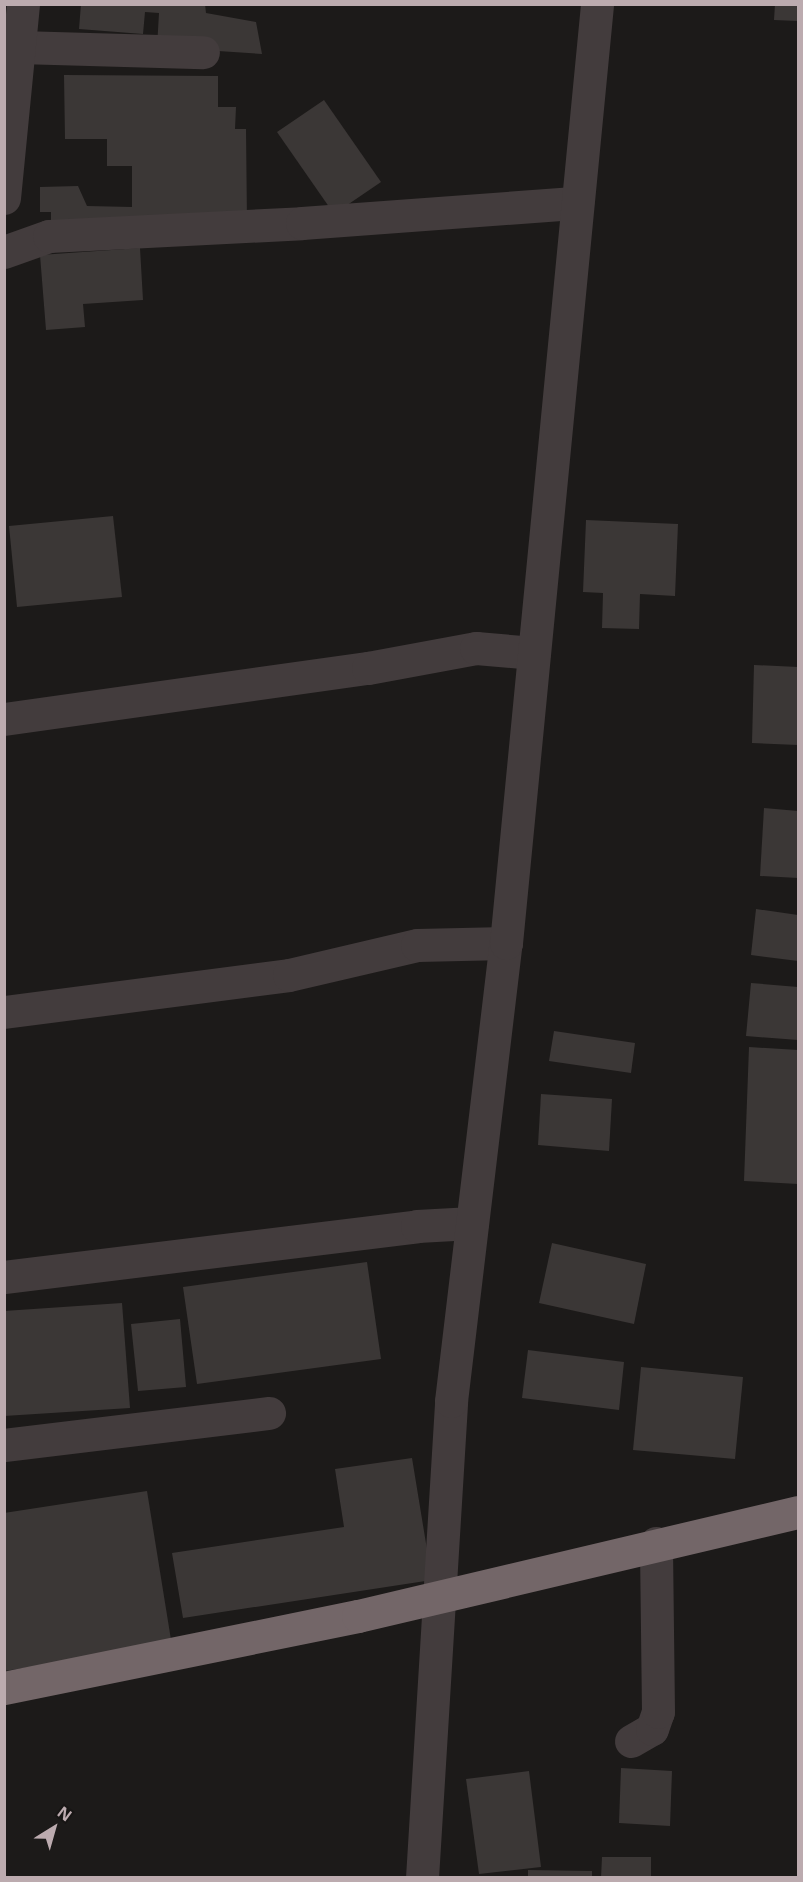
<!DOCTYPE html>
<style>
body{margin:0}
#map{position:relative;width:803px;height:1882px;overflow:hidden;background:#1c1a19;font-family:"Noto Sans",sans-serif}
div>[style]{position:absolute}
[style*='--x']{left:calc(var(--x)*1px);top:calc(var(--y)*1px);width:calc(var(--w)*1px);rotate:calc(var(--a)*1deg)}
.building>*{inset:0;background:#3b3736}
.minor>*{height:33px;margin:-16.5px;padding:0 16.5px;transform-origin:16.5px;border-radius:16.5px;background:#433c3d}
.highway>*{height:33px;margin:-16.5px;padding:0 16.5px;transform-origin:16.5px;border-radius:16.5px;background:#736668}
span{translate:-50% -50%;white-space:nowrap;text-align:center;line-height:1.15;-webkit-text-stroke:6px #171514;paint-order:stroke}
.frame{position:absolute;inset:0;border:6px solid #bcabaf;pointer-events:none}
.north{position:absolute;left:24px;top:1798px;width:60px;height:60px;-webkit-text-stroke:4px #171514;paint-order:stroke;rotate:37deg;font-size:16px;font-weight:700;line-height:24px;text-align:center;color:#bcabaf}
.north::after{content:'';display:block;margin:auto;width:21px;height:27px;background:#bcabaf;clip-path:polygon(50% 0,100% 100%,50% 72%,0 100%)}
</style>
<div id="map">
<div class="building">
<div style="clip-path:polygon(81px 4px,205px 4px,206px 13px,256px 22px,262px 54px,157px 47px,159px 13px,145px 12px,143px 34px,79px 29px)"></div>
<div style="clip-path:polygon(775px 4px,798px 4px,798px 21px,774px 20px)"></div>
<div style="clip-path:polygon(64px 75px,218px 76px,218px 107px,236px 107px,235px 129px,246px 129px,247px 222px,51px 227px,51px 212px,40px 212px,40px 187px,78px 186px,87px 206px,132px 207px,132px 166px,107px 166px,107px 139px,65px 139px)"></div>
<div style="clip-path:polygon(324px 100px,381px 182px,334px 214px,277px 132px)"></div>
<div style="clip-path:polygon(140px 248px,143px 300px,83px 304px,85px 327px,46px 330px,40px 255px)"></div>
<div style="clip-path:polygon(113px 516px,122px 597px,17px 607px,9px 526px)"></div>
<div style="clip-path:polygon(586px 520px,678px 524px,675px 596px,640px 594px,639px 629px,602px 628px,603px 593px,583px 592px)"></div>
<div style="clip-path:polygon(754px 665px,798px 667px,798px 745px,752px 743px)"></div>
<div style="clip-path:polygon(764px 808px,798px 811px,798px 878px,760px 876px)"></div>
<div style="clip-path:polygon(756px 909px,798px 915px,798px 961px,751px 955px)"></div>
<div style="clip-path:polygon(751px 983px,798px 987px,798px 1040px,746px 1036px)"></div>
<div style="clip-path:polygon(554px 1031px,635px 1043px,631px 1073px,549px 1061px)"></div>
<div style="clip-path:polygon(749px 1047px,798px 1050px,798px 1184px,744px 1181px)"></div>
<div style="clip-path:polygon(541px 1094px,612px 1099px,609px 1151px,538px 1145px)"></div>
<div style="clip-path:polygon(552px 1243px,646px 1264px,634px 1324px,539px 1303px)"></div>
<div style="clip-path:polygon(367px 1262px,381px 1359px,197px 1384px,183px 1287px)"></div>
<div style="clip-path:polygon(122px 1303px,130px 1408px,4px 1416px,4px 1311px)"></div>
<div style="clip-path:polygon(180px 1319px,186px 1387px,138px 1391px,131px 1324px)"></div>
<div style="clip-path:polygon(528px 1350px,624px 1362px,619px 1410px,522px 1398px)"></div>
<div style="clip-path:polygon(641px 1367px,743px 1377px,735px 1459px,633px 1450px)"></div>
<div style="clip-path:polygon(412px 1458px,432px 1580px,183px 1618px,172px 1553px,344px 1527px,335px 1469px)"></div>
<div style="clip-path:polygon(147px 1491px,172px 1646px,4px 1671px,4px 1513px)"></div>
<div style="clip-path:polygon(621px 1768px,672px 1771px,670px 1826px,619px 1823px)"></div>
<div style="clip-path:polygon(529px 1771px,541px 1867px,479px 1874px,466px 1779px)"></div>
<div style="clip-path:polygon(602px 1857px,651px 1857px,651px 1878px,601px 1878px)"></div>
<div style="clip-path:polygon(528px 1870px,592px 1871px,592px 1878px,528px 1878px)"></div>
</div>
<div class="minor">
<div style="--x:19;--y:47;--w:184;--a:1.6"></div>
<div style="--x:4;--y:198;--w:195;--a:-84.4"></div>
<div style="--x:4;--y:252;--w:48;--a:-19.6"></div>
<div style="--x:49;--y:236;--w:253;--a:-2.9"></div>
<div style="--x:302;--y:223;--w:276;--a:-4.2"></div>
<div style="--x:4;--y:719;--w:368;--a:-8"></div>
<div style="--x:368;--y:668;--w:110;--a:-10.5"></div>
<div style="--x:476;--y:648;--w:58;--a:4.9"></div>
<div style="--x:4;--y:1012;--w:287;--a:-7.4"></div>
<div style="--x:289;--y:975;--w:131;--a:-13.2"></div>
<div style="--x:417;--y:945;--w:89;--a:-1.3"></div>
<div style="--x:4;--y:1277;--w:416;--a:-7"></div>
<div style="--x:417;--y:1226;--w:55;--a:-3.1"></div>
<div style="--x:4;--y:1445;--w:267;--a:-6.9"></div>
<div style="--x:631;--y:1741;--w:24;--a:-30"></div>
<div style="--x:652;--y:1729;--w:18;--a:-71"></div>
<div style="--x:658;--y:1712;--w:169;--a:-90.7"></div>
<div style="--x:422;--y:1878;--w:478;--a:-86.5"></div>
<div style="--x:451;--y:1401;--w:461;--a:-83.2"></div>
<div style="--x:506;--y:943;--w:943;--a:-84.46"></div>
</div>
<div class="highway">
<div style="--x:4;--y:1688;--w:361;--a:-11.5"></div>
<div style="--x:358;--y:1616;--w:452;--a:-13.3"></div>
</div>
<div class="frame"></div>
<div class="north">N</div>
</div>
